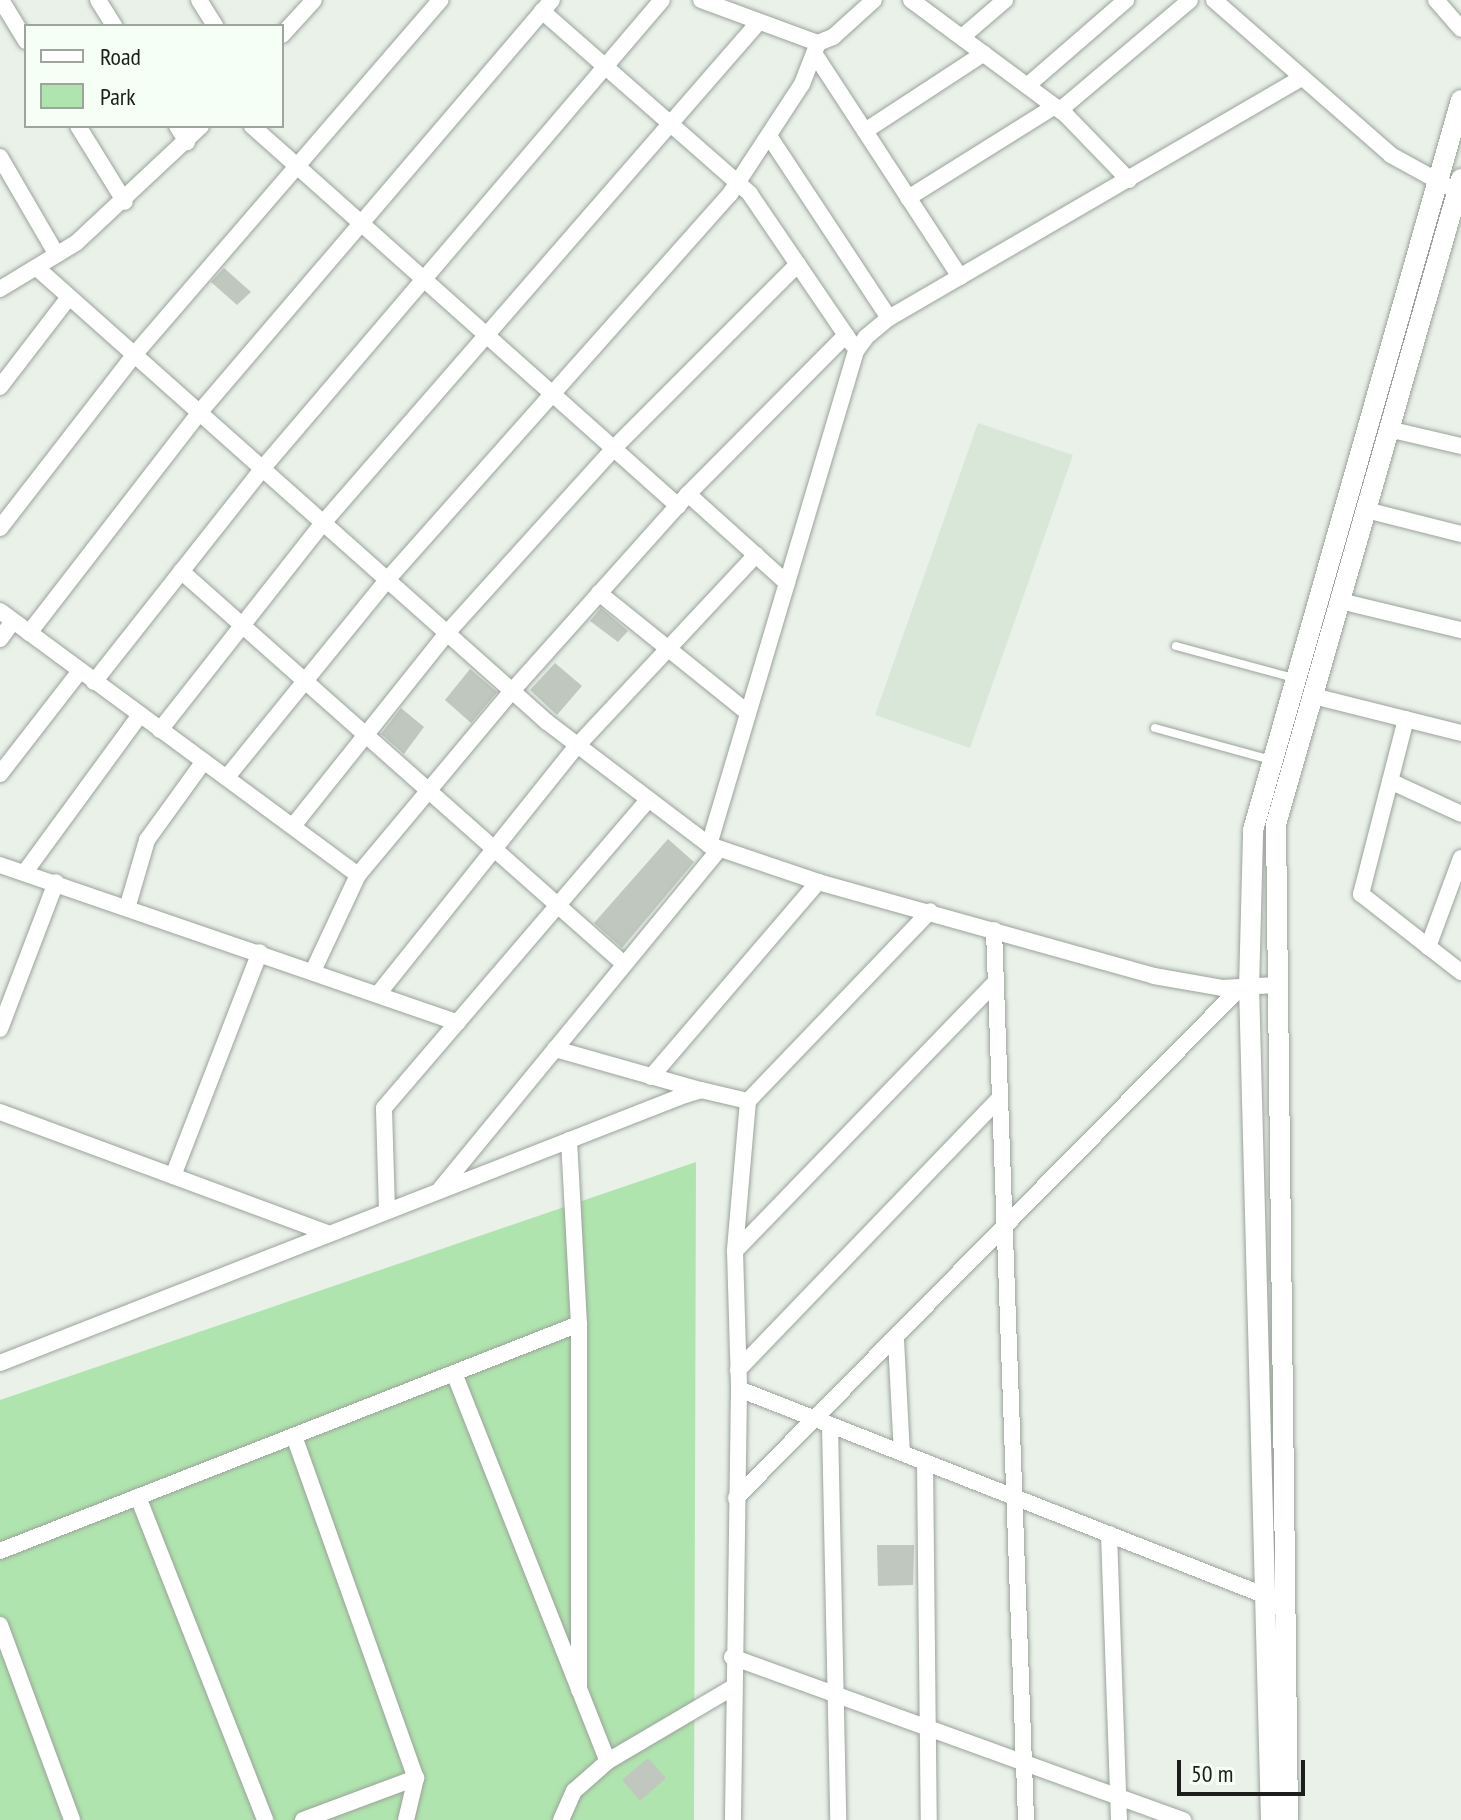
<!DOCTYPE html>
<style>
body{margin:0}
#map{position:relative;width:1461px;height:1820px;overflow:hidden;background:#e9f1e9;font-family:"PT Sans Narrow",sans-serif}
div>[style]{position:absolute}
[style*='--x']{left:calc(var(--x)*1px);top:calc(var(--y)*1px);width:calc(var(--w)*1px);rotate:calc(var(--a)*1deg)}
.built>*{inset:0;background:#d9e7d9}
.green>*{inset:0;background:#b0e4ae}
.building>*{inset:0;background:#bfc7bf}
.roads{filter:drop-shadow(0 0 2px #9ba39b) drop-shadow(0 0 2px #9ba39b)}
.service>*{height:8px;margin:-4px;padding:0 4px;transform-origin:4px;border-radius:4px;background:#fff}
.minor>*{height:16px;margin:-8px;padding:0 8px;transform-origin:8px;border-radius:8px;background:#fff}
.tertiary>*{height:20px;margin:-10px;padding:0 10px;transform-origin:10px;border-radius:10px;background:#fff}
span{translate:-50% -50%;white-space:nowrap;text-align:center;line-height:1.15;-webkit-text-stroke:8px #f6fff6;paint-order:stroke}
.legend{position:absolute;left:24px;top:24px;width:260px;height:104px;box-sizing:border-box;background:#f6fff6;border:2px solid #9ea59e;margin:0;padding:10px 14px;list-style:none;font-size:24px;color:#1b1e1b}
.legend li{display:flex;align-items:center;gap:16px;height:40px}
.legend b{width:40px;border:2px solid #9ea59e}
.scale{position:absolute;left:1177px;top:1760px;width:128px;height:36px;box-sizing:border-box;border:4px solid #1b1e1b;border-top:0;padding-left:10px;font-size:24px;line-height:28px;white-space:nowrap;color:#1b1e1b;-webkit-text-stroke:6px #f6fff6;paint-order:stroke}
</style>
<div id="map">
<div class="built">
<div style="clip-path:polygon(978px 423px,1073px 455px,970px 748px,875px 715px)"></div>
</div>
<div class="green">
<div style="clip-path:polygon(696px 1162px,694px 1820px,0 1820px,0 1400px)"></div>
</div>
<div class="building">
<div style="clip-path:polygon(224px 268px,251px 292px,237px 305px,211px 282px)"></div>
<div style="clip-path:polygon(601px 608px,628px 631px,618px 642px,590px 621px)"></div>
<div style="clip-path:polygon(555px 663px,582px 686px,557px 715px,530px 690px)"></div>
<div style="clip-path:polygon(470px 669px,497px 692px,471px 723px,445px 700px)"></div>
<div style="clip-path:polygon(401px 708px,424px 727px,404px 754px,381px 734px)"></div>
<div style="clip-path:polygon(668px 839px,694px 862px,622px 948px,594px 923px)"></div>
<div style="clip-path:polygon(877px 1545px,914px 1545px,913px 1585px,878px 1586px)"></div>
<div style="clip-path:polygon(648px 1758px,666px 1778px,640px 1801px,622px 1780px)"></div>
</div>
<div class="roads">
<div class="service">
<div style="--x:1176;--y:646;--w:122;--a:15.2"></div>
<div style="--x:1155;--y:728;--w:120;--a:15.4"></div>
</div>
<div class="minor">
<div style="--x:1;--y:0;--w:48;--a:58.6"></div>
<div style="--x:98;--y:0;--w:31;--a:58"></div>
<div style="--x:199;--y:0;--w:31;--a:58"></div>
<div style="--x:701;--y:0;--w:125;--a:20.2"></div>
<div style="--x:818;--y:43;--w:16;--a:-22"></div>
<div style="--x:833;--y:37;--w:55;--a:-42.1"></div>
<div style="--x:911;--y:0;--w:192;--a:36.5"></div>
<div style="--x:1065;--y:114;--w:92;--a:45.9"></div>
<div style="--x:1214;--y:0;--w:235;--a:41.2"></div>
<div style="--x:1391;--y:155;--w:66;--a:28.9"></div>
<div style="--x:1436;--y:0;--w:38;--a:49"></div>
<div style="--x:542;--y:11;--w:277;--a:41.3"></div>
<div style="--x:750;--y:194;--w:181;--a:55.8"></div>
<div style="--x:282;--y:35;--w:47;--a:-47.6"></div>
<div style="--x:962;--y:37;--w:57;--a:-40.7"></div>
<div style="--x:816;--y:56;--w:264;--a:56.9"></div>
<div style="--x:1028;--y:85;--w:130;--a:-40.9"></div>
<div style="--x:1060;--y:110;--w:170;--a:-40.2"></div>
<div style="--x:78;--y:126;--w:89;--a:58.3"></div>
<div style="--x:177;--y:126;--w:19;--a:58"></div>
<div style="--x:252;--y:126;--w:571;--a:41.73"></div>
<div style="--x:865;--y:131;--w:142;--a:-33.2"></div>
<div style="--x:769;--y:136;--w:218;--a:56.6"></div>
<div style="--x:0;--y:157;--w:113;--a:59.8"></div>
<div style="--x:908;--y:198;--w:173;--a:-32"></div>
<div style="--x:37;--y:268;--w:683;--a:41.68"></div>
<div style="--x:547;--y:722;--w:203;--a:37.2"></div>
<div style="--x:709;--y:845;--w:115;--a:18.7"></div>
<div style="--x:818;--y:882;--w:349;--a:15.6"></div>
<div style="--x:1154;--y:976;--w:69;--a:10"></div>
<div style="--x:1222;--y:988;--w:54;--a:-3.2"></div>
<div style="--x:0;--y:289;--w:89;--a:-31.2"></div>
<div style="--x:76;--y:243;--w:171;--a:-43.1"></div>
<div style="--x:0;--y:387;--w:113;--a:-52.5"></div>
<div style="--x:1388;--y:429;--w:75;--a:13.1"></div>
<div style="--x:688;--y:494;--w:133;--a:42"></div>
<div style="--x:1366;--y:510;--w:98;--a:14.2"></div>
<div style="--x:0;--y:528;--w:219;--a:-52.2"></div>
<div style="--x:134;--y:355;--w:469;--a:-49.2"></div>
<div style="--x:181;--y:571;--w:592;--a:41.58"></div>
<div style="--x:599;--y:593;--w:191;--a:38.8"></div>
<div style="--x:1340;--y:601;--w:124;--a:13.5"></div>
<div style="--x:0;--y:611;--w:445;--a:36.4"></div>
<div style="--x:29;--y:633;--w:278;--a:-52.3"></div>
<div style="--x:199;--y:413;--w:543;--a:-49.48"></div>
<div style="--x:0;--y:639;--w:22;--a:-54"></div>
<div style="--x:94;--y:682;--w:271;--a:-51.7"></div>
<div style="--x:262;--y:469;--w:616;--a:-49.54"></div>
<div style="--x:1313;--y:696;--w:153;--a:14"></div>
<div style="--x:1406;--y:719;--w:181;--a:104.4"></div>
<div style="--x:1361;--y:894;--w:127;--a:38"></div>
<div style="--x:160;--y:730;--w:263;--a:-51.8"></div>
<div style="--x:323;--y:523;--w:663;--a:-48.98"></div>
<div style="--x:0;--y:774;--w:130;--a:-52.2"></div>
<div style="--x:227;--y:777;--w:254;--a:-50.9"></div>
<div style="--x:387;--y:580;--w:516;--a:-48.38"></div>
<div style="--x:730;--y:194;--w:131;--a:-56.8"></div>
<div style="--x:802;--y:84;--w:44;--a:-68.7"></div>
<div style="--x:1390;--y:781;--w:78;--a:24.9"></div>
<div style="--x:293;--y:826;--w:247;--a:-51.4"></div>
<div style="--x:447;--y:633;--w:249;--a:-47.9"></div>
<div style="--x:614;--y:448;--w:260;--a:-45"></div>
<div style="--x:709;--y:845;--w:515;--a:-73.43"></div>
<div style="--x:856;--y:351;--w:17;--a:-54"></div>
<div style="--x:866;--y:337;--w:30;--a:-40"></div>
<div style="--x:889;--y:318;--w:478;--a:-30.2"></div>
<div style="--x:0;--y:865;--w:484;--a:19"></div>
<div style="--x:25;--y:872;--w:195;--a:-53.8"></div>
<div style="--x:128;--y:905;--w:68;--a:-73.7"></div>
<div style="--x:147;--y:840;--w:97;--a:-54.2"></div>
<div style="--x:994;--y:930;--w:891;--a:87.94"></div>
<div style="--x:1428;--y:947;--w:95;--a:-69.7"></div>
<div style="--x:313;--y:971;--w:106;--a:-64.9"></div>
<div style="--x:358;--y:875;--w:240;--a:-50.1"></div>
<div style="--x:512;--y:691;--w:264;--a:-48.2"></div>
<div style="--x:688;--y:494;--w:224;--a:-45.2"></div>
<div style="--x:378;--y:994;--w:318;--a:-51.3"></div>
<div style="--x:577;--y:746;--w:262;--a:-46.9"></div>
<div style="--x:0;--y:1029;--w:157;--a:-69.1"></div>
<div style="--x:555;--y:1049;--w:151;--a:15.8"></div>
<div style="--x:651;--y:1077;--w:257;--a:-49.4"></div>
<div style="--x:748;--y:1101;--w:263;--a:-46.2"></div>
<div style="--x:0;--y:1112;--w:351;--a:20.3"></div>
<div style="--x:569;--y:1140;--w:184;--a:86.9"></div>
<div style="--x:579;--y:1324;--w:366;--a:90"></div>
<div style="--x:173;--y:1176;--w:240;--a:-68.8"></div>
<div style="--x:441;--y:1188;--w:438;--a:-50.6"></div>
<div style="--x:387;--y:1211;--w:103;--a:-91.7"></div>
<div style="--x:384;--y:1108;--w:404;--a:-49.4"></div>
<div style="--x:735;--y:1251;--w:373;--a:-45.9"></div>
<div style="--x:896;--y:1340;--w:113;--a:87"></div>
<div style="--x:0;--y:1363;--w:736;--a:-21.37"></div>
<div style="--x:685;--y:1095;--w:17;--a:-17"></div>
<div style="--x:701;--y:1090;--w:48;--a:13.2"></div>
<div style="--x:748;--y:1101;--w:151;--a:95"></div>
<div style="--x:735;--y:1251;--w:138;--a:88.3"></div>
<div style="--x:739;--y:1389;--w:431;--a:90.8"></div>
<div style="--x:738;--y:1370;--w:375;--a:-46.1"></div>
<div style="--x:454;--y:1373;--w:417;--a:68.4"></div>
<div style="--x:739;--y:1389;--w:566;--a:21.44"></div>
<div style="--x:830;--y:1425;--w:395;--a:88.8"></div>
<div style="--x:294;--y:1436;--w:363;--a:70.4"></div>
<div style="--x:416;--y:1778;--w:43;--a:103.4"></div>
<div style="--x:925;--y:1462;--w:358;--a:89.4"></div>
<div style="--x:138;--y:1497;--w:347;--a:68.5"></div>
<div style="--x:736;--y:1498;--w:717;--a:-45.34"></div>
<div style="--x:1109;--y:1534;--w:286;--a:88"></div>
<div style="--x:0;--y:1551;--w:622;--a:-21.41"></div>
<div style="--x:0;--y:1625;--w:208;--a:69.7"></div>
<div style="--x:732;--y:1657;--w:480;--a:19.9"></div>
<div style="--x:303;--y:1820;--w:121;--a:-20.4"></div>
<div style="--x:561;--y:1820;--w:32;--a:-66"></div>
<div style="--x:574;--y:1791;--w:45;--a:-41.4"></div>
<div style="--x:608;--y:1761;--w:144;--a:-30.5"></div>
</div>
<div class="tertiary">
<div style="--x:1271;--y:1820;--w:832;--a:-91.51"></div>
<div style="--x:1249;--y:988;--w:158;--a:-88.5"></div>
<div style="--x:1253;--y:830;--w:759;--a:-74.1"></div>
<div style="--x:1288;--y:1820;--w:996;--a:-90.69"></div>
<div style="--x:1276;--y:824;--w:671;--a:-74"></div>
</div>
</div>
<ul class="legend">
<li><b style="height:10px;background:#fff"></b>Road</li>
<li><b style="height:22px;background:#b0e4ae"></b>Park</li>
</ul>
<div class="scale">50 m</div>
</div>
